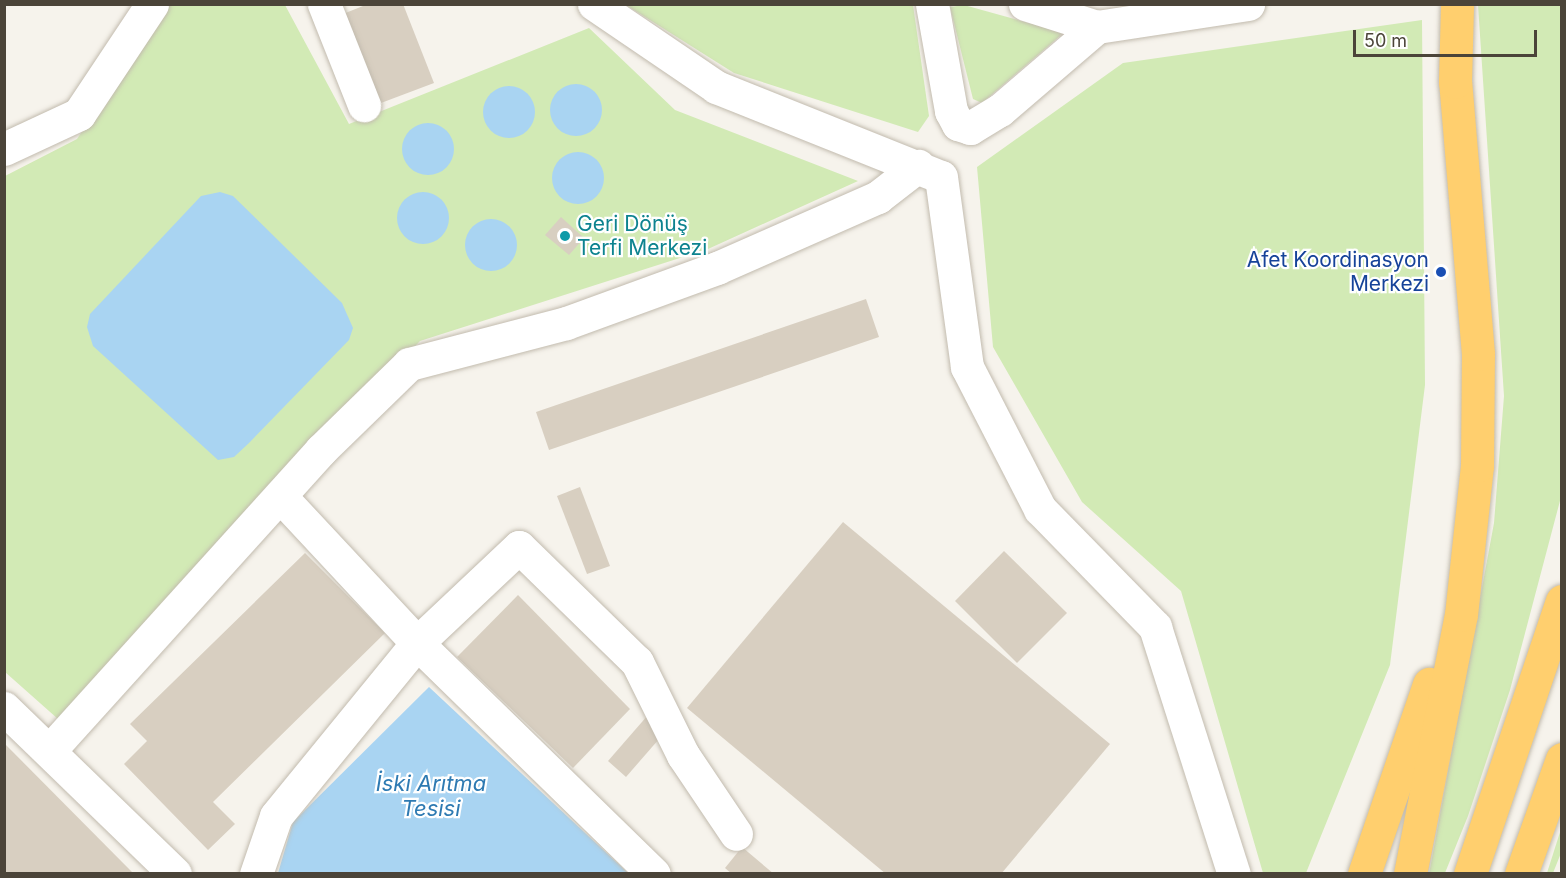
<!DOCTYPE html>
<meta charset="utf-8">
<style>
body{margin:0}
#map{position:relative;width:1566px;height:878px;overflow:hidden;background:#f6f3ec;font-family:Inter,sans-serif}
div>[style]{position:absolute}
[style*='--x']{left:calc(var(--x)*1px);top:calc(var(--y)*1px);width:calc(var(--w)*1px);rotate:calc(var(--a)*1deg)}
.green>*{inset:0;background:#d2eab5}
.water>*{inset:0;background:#a9d4f2}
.round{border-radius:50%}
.building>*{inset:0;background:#d8cfc1}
.roads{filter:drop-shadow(0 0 2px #c2bbae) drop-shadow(0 0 2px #c2bbae)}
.minor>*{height:33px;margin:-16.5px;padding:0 16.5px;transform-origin:16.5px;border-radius:16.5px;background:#fff}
.highway>*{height:33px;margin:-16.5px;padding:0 16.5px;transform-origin:16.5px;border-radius:16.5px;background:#ffcf6e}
.dots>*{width:16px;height:16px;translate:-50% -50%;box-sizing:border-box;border:3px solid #fff;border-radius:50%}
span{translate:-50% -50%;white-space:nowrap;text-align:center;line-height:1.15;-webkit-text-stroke:4.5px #fff;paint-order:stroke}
.culture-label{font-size:21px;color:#0d838f}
.left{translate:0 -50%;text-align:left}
.transit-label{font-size:21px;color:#164399}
.right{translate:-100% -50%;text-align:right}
.water-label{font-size:22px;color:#2e7ab2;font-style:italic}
.frame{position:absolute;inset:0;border:6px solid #4b4439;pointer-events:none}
.scale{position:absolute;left:1353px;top:30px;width:184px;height:27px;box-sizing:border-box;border:3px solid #4b4439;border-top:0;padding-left:8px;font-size:18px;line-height:21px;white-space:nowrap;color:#4b4439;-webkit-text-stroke:4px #fff;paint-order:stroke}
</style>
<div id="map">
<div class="green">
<div style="clip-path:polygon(165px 5px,285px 5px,349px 124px,589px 28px,675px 110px,858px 181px,708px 249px,420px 341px,58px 719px,5px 672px,5px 176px,77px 139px)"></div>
<div style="clip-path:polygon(626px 5px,913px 5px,929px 116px,918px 132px,734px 73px)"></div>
<div style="clip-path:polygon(964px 5px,1061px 32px,1060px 36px,982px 103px,973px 99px,950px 7px)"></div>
<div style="clip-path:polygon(1478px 5px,1561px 5px,1561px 497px,1510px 690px,1468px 816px,1445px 873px,1429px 874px,1494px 523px,1504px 396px)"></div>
<div style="clip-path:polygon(1422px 20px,1425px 385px,1390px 665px,1306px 873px,1263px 873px,1181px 591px,1082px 502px,993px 347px,977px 167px,1123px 63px)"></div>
<div style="clip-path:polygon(1561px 829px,1561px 853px,1553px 873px,1547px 873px)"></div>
</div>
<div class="water">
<div class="round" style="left:550px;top:84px;width:52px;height:52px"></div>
<div class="round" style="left:483px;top:86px;width:52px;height:52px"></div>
<div class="round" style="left:402px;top:123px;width:52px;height:52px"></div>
<div class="round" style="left:552px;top:152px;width:52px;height:52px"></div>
<div class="round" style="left:397px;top:192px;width:52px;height:52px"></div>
<div style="clip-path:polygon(220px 192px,233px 196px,342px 303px,353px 328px,349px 340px,249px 443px,234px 457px,218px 460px,93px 346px,87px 327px,90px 314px,201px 196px)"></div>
<div class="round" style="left:465px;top:219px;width:52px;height:52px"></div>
<div style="clip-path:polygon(429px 687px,628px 873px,278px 873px,293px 822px)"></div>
</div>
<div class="building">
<div style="clip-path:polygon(368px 4px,403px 4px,434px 83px,373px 106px,338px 16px)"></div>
<div style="clip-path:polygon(561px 217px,584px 238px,569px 255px,545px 235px)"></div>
<div style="clip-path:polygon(866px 299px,879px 337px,549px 450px,536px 412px)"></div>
<div style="clip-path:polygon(580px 487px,610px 566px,587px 574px,557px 496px)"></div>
<div style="clip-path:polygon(843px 522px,1110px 744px,1001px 874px,886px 874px,687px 708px)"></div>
<div style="clip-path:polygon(1004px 551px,1067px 613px,1017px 663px,955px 601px)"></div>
<div style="clip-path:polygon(305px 553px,385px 633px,213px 802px,235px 824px,208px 850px,124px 764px,147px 741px,130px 724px)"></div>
<div style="clip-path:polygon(518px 595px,630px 709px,573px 768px,457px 657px)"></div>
<div style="clip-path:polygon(648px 715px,666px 731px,626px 777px,608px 761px)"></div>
<div style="clip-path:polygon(4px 743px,134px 874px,4px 874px)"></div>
<div style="clip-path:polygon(742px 847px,774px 874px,732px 874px,725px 868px)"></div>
</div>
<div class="roads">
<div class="minor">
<div style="--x:324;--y:4;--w:109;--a:68.4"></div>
<div style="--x:594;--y:4;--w:148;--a:34.2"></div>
<div style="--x:716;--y:87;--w:242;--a:21.8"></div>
<div style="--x:941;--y:177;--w:192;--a:82.2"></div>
<div style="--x:967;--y:367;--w:160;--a:62.8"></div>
<div style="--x:1040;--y:509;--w:165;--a:45.7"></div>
<div style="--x:1155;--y:627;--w:259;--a:72.3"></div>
<div style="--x:932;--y:4;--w:109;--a:79.9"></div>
<div style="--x:951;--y:111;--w:15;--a:62"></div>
<div style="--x:958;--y:124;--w:13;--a:18"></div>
<div style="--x:970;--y:128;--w:35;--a:-31"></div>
<div style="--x:1000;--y:110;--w:128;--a:-40.6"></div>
<div style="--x:1097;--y:27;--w:153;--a:-8.7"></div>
<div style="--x:1025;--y:4;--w:76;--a:17.7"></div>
<div style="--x:4;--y:149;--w:83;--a:-25"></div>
<div style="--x:79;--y:114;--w:132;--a:-56.4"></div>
<div style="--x:281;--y:497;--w:200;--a:47"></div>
<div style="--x:417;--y:643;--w:140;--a:-43.3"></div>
<div style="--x:519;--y:547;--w:165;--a:44.3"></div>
<div style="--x:637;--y:662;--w:104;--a:63.7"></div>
<div style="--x:683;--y:755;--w:95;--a:56.1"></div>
<div style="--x:4;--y:708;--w:238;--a:44.1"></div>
<div style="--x:50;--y:750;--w:404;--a:-47.9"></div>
<div style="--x:321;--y:450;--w:123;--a:-44.3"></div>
<div style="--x:409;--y:364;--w:162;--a:-14.6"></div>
<div style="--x:566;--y:323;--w:161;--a:-20"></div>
<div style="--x:717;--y:268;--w:176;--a:-23.8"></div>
<div style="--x:878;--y:197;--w:51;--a:-37.8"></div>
<div style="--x:256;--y:874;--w:61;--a:-71"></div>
<div style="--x:276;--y:816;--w:223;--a:-50.8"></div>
<div style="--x:417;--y:643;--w:331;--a:44.3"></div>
</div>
<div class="highway">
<div style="--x:1364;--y:874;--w:201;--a:-71.1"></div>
<div style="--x:1410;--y:874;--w:264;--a:-78.9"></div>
<div style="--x:1461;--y:615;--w:150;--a:-83.9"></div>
<div style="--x:1477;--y:466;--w:112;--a:-89.5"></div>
<div style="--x:1478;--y:354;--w:273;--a:-94.8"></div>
<div style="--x:1455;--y:82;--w:78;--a:-88.5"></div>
<div style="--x:1470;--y:874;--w:288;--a:-71.4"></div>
<div style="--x:1521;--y:874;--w:122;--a:-70.4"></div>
</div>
</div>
<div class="dots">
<div style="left:565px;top:236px;background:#0f9aa8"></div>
<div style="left:1441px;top:272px;background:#1a4fb4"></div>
</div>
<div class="culture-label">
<span class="left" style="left:577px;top:236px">Geri Dönüş<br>Terfi Merkezi</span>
</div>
<div class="transit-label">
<span class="right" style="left:1429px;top:272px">Afet Koordinasyon<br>Merkezi</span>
</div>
<div class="water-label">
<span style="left:431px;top:796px">İski Arıtma<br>Tesisi</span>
</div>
<div class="frame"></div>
<div class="scale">50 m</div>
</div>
